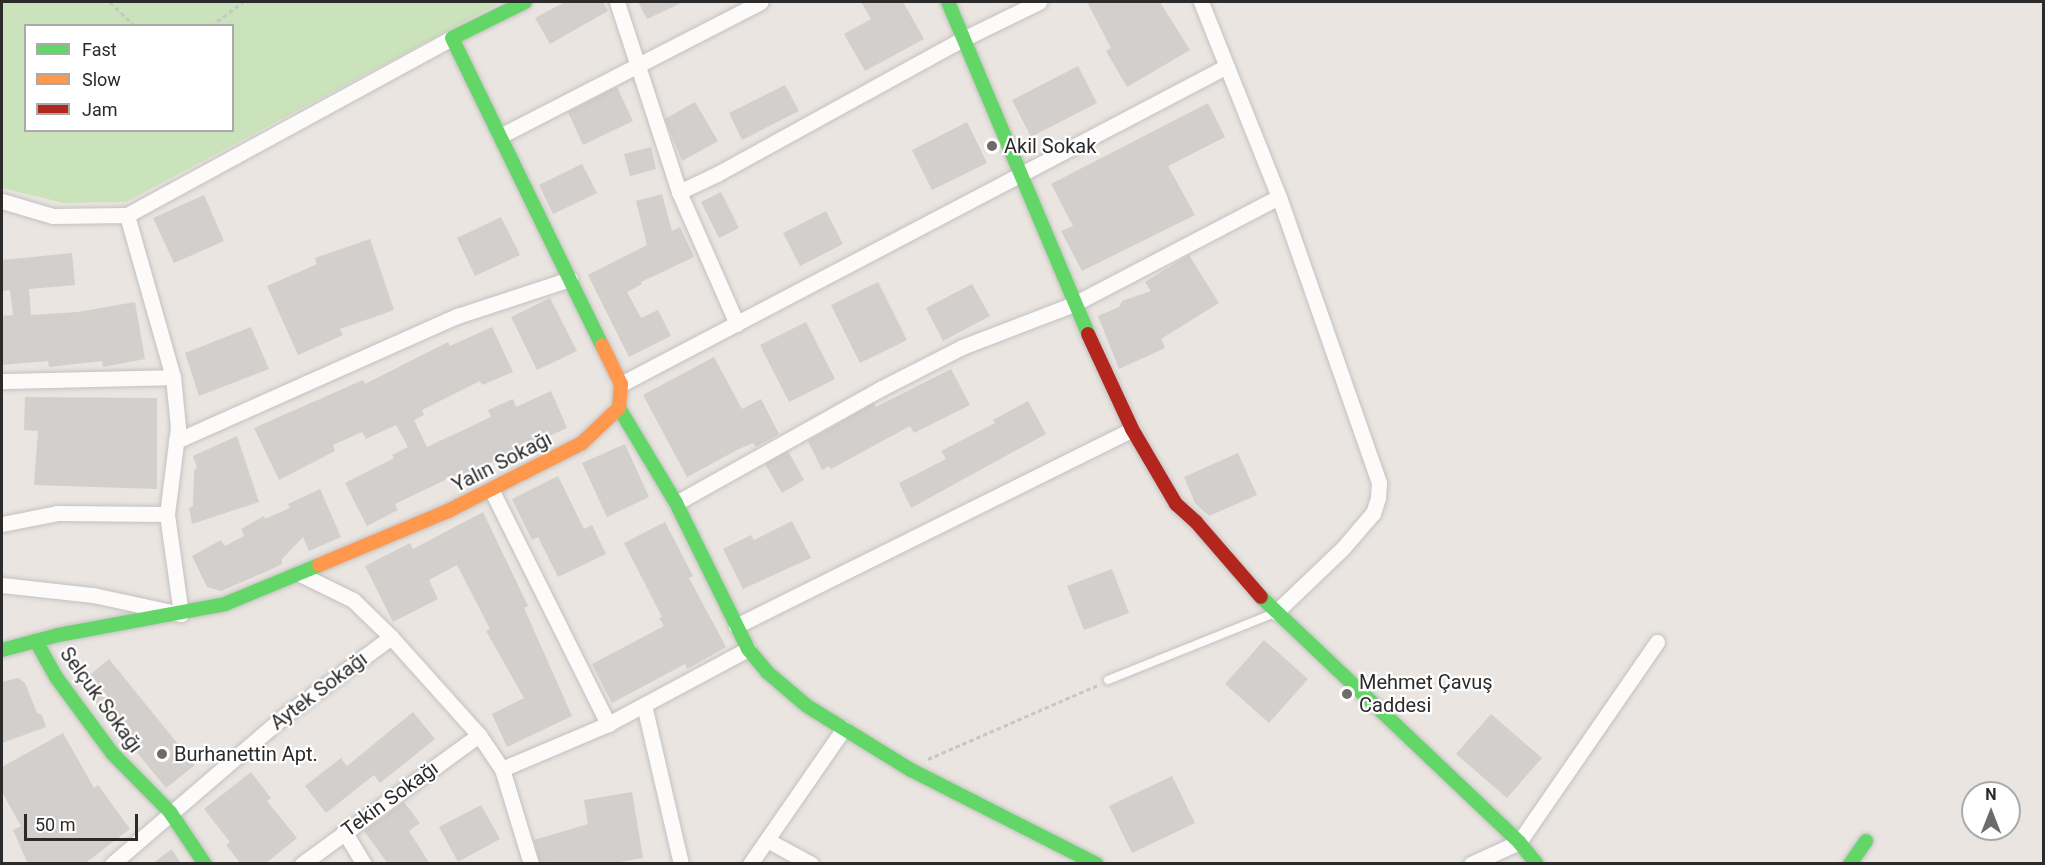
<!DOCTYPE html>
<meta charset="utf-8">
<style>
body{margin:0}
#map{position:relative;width:2045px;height:865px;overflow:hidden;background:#eae5e0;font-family:Roboto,sans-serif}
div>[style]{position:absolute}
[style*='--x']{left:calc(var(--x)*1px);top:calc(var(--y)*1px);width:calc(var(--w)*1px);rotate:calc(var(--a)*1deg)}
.green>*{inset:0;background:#cbe3ba}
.building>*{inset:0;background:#d2cfcc}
.path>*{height:3px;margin-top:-1.5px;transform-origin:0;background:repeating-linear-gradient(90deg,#c8c7c7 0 4.5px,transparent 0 7.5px)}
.roads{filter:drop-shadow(0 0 2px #c3c1c1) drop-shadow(0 0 2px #c3c1c1)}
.lane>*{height:8px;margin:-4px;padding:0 4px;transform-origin:4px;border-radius:4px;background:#fcfbfa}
.street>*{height:15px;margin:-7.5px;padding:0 7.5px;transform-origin:7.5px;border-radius:7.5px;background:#fcfbfa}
.fast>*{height:14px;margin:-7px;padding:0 7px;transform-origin:7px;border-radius:7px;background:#63d668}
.slow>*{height:14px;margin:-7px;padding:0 7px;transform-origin:7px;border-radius:7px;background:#ff974d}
.jam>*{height:14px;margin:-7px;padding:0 7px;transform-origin:7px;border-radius:7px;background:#b3261e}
.dots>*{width:16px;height:16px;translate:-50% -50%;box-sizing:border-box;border:3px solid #fff;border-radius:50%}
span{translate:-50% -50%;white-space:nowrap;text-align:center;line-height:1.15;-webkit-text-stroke:4.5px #fff;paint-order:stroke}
.poi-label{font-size:20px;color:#2b2b2b}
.left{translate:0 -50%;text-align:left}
.street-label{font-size:20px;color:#2b2b2b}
.frame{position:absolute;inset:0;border:3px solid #2b2b2b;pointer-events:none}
.legend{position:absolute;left:24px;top:24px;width:210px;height:108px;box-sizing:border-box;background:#fff;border:2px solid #aaa;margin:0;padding:8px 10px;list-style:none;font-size:18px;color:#2b2b2b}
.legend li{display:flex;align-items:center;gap:12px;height:30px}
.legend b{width:30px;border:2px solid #aaa}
.north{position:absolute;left:1961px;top:781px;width:60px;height:60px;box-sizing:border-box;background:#fff;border:2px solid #aaa;border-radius:50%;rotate:0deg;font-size:16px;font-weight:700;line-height:24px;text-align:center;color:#2b2b2b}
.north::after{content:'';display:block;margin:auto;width:21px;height:27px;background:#6e6c6a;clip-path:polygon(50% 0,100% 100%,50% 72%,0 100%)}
.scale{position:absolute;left:24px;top:814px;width:114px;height:27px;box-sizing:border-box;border:3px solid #2b2b2b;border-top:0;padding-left:8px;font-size:18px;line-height:21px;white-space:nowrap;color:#2b2b2b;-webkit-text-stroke:4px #fff;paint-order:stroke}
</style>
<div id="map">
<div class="green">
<div style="clip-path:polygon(evenodd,2px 2px,501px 2px,126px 202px,64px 203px,2px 188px,2px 2px,26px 26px,232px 26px,232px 130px,26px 130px,26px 26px)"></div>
</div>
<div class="building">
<div style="clip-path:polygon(565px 2px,603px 2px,608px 11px,550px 44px,535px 18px)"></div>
<div style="clip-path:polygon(638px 2px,683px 2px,647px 19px)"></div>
<div style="clip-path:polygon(861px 2px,903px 2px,924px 39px,865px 71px,844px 34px,871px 19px)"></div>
<div style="clip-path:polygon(1087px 2px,1160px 2px,1190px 50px,1127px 87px,1106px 51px,1111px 48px)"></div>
<div style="clip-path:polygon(1078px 66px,1097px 103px,1031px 137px,1012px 100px)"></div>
<div style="clip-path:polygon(785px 85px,799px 111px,742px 140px,729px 113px)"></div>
<div style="clip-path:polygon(617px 87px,633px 121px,583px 145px,568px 112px)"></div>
<div style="clip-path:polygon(695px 102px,718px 141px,682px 161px,665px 119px)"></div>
<div style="clip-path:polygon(1208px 103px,1225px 137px,1168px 166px,1195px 215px,1082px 271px,1061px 231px,1073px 226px,1051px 184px)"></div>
<div style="clip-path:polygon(967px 122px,987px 163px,932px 190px,912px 150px)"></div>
<div style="clip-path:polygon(651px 147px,656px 169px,630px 176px,624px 154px)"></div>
<div style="clip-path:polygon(582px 164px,597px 193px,553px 214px,539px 185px)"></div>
<div style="clip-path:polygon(721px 192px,739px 228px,719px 238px,701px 202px)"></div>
<div style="clip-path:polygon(662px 194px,672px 231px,680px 227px,694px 257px,641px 282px,642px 284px,627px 292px,641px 318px,658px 310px,671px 336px,629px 357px,588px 275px,647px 245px,636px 201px)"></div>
<div style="clip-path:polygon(204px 195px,224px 241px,174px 263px,153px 218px)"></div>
<div style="clip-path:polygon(826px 211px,843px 244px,800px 266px,783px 233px)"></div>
<div style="clip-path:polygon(501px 217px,520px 255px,475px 276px,457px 238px)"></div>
<div style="clip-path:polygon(370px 239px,394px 310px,340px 329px,343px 335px,298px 355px,267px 286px,317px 264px,315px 258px)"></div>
<div style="clip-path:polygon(72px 253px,75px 285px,29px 289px,31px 315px,78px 312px,135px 302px,145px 359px,103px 367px,102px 361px,49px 367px,48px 361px,2px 365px,2px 316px,13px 315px,10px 290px,2px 291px,2px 260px)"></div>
<div style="clip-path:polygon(1189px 255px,1219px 303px,1161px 339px,1165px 348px,1119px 369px,1098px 316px,1119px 307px,1122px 301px,1151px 291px,1145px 282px)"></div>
<div style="clip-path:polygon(878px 282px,907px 340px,860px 363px,831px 305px)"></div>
<div style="clip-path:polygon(972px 284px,990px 316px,943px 341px,926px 308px)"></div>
<div style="clip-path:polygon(550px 298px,577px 351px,537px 370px,511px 317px)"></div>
<div style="clip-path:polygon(806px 322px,835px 379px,789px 402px,760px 345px)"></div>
<div style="clip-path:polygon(251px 327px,269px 369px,199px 396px,185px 353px)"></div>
<div style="clip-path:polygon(492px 327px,513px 372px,482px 385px,480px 381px,422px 410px,424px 415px,414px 420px,427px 447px,491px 417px,488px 410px,513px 399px,516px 407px,551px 391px,567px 428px,463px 475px,462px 472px,395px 504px,398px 510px,367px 526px,345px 483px,394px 458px,392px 455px,408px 447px,396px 425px,366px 439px,362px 432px,333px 445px,335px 451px,279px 480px,254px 428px,363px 380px,365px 384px,448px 342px,450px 346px)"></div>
<div style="clip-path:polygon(714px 357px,742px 409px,761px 399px,779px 434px,756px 447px,753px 443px,739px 449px,687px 477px,643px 395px)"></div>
<div style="clip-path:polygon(951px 369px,970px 405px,914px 433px,910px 426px,831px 469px,829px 466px,822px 470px,808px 441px,874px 403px,876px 407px)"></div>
<div style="clip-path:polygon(25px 397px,157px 398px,157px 489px,34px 485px,38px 431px,24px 430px)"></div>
<div style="clip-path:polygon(1028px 401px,1046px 434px,911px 508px,899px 483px,946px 459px,941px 451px,995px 423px,993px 420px)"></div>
<div style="clip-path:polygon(237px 436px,259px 502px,192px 524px,189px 508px,193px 506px,194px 470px,197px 468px,193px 456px)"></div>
<div style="clip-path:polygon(625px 444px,649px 497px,607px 517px,582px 463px)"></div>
<div style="clip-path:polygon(788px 451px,804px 480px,782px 493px,765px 464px)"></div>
<div style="clip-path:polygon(1238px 453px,1257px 495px,1209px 516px,1195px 503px,1184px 477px)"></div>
<div style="clip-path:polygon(558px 476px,584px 529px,592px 525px,606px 554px,558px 577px,538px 537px,532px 540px,512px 499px)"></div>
<div style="clip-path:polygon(320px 489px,341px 537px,309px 551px,303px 537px,282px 559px,282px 564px,270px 570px,221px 591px,207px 587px,192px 556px,221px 540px,225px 546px,244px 536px,241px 529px,264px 516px,265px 519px,290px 508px,288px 504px)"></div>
<div style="clip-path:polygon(483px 512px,528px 606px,524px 608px,572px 716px,507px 747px,492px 714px,524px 698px,486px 631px,490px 629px,457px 565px,429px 580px,438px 599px,393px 622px,365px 566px,410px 543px,413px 549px)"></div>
<div style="clip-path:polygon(792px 521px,811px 558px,743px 589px,723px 549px,751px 535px,754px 540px)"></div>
<div style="clip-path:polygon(665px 522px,693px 576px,689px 578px,726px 647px,687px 669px,685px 664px,612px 703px,592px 664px,664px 626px,659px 618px,662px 617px,624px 543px)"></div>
<div style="clip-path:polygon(1112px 569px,1129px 613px,1084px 630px,1067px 586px)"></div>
<div style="clip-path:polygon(1264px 640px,1308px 679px,1269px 723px,1225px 684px)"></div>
<div style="clip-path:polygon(109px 659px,195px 765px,166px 788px,80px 683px)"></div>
<div style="clip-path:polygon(18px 678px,25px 683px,37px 713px,42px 715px,46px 727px,2px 743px,2px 682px)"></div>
<div style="clip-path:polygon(413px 712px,435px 739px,380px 783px,374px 775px,326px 813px,305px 786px,341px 758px,347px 766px)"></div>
<div style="clip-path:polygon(1491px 714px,1542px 758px,1507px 798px,1456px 754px)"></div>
<div style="clip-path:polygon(63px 733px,94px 788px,98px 785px,130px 829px,84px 864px,28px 864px,13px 830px,21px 826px,2px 792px,2px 767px)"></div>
<div style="clip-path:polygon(251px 772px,271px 798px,267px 801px,297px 838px,265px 864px,241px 864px,226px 845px,230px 842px,204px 809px)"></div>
<div style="clip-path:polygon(1172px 776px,1195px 823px,1132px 853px,1109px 806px)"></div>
<div style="clip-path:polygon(632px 792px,643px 858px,608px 864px,540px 864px,534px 840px,588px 824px,584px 800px)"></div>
<div style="clip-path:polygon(404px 802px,420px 823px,409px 831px,430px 864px,388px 864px,364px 831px)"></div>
<div style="clip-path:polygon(481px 805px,500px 839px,458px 862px,439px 827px)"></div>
<div style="clip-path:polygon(172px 849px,181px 864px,152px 864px)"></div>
</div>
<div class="path">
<div style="--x:110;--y:2;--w:35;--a:44"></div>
<div style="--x:211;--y:26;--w:40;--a:-37"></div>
<div style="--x:928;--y:759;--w:185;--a:-23.5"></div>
</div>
<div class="roads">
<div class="lane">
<div style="--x:1108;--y:680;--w:177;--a:-21.9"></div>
</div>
<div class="street">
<div style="--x:617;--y:2;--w:200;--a:71.9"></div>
<div style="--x:679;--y:192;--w:144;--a:66.3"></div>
<div style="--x:1201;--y:2;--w:210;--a:68.2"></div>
<div style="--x:1279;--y:197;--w:303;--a:70.7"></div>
<div style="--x:1379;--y:483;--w:15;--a:94"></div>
<div style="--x:1378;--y:498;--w:16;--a:108"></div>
<div style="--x:1373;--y:513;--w:46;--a:130.6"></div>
<div style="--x:1343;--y:548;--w:93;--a:136.3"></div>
<div style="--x:500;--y:136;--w:293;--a:-27.2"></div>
<div style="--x:679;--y:192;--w:42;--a:-25.3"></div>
<div style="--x:717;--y:174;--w:281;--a:-28.8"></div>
<div style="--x:963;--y:39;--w:85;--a:-26"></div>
<div style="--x:2;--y:201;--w:53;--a:16.4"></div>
<div style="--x:53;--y:216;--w:74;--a:-0.8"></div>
<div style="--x:127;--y:215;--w:370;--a:-28.6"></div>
<div style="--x:2;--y:381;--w:171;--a:-1.3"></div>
<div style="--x:621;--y:384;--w:684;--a:-27.69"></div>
<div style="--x:176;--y:441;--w:308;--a:-24"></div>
<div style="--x:457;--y:316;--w:119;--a:-18.1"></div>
<div style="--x:491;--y:489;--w:263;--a:63.5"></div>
<div style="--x:676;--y:503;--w:234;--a:-29.2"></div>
<div style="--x:880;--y:389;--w:92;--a:-27.1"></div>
<div style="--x:962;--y:347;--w:120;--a:-21"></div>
<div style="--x:1074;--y:304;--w:231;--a:-27.6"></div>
<div style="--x:2;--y:524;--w:56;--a:-11.3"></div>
<div style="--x:57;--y:513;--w:110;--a:0.5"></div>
<div style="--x:300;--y:574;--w:59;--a:26.1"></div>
<div style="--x:353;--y:600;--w:53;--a:44.2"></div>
<div style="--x:391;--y:637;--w:132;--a:48.1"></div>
<div style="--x:479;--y:735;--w:41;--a:55.9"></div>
<div style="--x:502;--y:769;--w:99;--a:73"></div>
<div style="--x:2;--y:585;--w:92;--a:6.3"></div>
<div style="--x:93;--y:595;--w:90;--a:12.2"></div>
<div style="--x:181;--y:614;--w:101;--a:-98"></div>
<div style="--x:167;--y:514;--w:88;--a:-82.8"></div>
<div style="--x:178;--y:427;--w:50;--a:-95.7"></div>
<div style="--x:173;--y:377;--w:168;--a:-105.9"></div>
<div style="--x:736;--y:626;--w:442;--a:-26.4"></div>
<div style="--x:644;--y:705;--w:163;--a:76.9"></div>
<div style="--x:502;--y:769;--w:115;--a:-23"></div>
<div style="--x:608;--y:724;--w:159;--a:-28.2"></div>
<div style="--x:344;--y:831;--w:39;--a:59"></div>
<div style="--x:767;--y:840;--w:50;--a:28.6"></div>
<div style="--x:112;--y:864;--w:227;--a:-40.7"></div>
<div style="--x:284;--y:716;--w:133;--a:-36.4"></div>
<div style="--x:302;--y:864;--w:219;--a:-36.1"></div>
<div style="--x:750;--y:864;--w:165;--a:-55.3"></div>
<div style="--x:1471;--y:864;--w:53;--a:-24.6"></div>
<div style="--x:1519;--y:842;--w:243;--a:-55.4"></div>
</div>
<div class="fast">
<div style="--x:525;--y:2;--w:81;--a:153.7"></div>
<div style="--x:452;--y:38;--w:342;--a:64"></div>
<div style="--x:948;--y:2;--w:360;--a:67.1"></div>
<div style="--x:619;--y:408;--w:111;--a:59"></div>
<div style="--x:676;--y:503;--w:163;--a:63.7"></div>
<div style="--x:748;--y:649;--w:30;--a:50"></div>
<div style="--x:767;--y:672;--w:52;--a:40.4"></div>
<div style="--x:807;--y:706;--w:122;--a:31.6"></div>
<div style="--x:911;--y:770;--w:208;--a:26.9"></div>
<div style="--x:1261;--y:597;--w:356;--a:43.5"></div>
<div style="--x:1519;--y:842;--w:28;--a:51"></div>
<div style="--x:36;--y:641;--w:41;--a:60.9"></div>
<div style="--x:56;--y:677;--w:94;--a:53.6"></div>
<div style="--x:112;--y:753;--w:83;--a:45.5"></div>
<div style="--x:170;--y:812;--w:63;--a:56.1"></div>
<div style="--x:2;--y:650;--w:58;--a:-15"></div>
<div style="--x:58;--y:635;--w:170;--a:-10.5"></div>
<div style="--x:225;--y:604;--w:102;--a:-22.5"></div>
<div style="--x:1850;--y:864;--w:28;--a:-55"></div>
</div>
<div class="slow">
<div style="--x:319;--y:565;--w:140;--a:-22.7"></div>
<div style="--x:448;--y:511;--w:150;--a:-26.9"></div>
<div style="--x:582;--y:443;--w:51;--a:-43.4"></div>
<div style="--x:619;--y:408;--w:24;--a:-85"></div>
<div style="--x:621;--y:384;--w:43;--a:-116"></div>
</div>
<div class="jam">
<div style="--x:1088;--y:334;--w:105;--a:65.1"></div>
<div style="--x:1132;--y:429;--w:87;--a:59.6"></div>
<div style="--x:1176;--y:504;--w:27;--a:42"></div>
<div style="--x:1196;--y:522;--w:99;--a:49.1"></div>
</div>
</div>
<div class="dots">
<div style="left:992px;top:146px;background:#6e6c6a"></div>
<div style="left:1347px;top:694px;background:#6e6c6a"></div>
<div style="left:162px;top:754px;background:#6e6c6a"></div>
</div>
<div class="poi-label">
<span class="left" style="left:1004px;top:146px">Akil Sokak</span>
<span class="left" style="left:1359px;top:694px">Mehmet Çavuş<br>Caddesi</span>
<span class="left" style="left:174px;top:754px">Burhanettin Apt.</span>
</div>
<div class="street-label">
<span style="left:502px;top:462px;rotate:-27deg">Yalın Sokağı</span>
<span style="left:319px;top:691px;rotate:-37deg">Aytek Sokağı</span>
<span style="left:101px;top:700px;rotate:54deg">Selçuk Sokağı</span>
<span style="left:390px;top:799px;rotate:-36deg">Tekin Sokağı</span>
</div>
<div class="frame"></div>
<ul class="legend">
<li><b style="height:8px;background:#63d668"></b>Fast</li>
<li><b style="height:8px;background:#ff974d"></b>Slow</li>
<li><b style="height:8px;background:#b3261e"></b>Jam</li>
</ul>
<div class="north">N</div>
<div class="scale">50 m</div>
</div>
